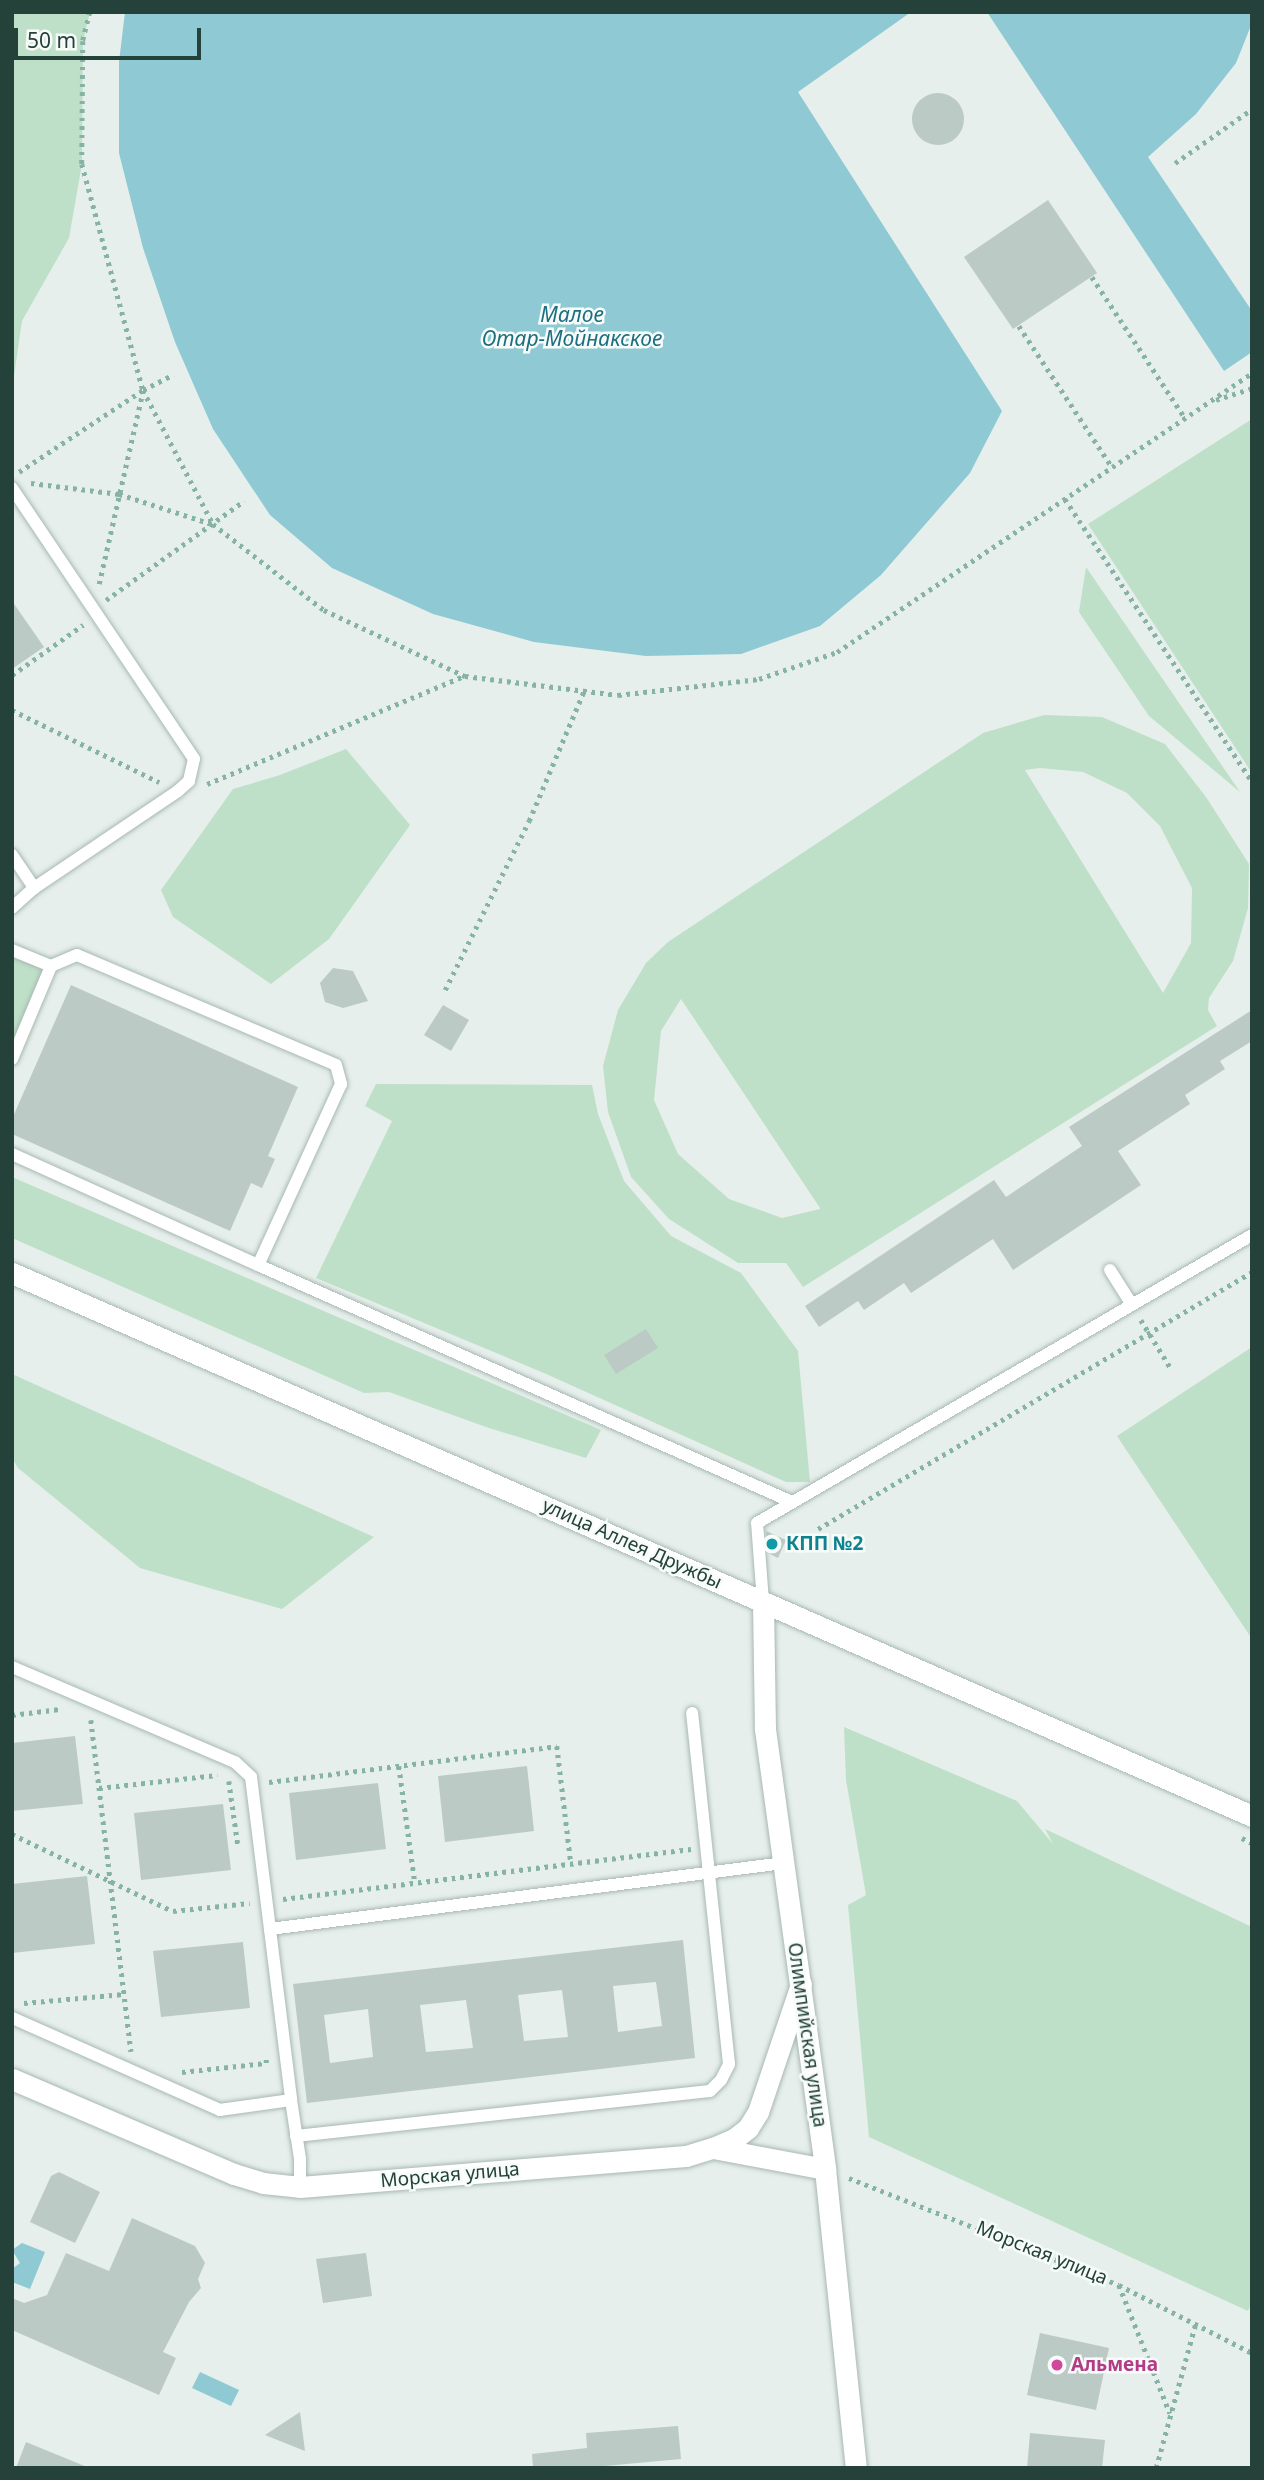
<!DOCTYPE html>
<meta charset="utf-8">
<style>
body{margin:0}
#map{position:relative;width:1264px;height:2480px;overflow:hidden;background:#e6efeb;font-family:"Noto Sans",sans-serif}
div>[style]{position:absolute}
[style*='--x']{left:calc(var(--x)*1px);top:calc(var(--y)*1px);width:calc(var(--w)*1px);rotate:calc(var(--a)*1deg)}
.green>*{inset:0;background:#bfe0c8}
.water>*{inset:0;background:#8ec9d4}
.building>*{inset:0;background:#bbcac4}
.round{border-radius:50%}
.path>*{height:4.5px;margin-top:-2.25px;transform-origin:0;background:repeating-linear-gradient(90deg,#86b3a5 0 3.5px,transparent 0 8.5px)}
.roads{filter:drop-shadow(0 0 2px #a8b8b2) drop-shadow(0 0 2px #a8b8b2)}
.lane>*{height:12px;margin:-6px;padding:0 6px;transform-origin:6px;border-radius:6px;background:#fff}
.street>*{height:21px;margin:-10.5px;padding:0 10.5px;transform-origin:10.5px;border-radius:10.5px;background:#fff}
.secondary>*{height:21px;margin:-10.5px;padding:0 10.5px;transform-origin:10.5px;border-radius:10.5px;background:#fff}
.dots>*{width:19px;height:19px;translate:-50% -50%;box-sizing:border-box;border:4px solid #f7fbf9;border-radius:50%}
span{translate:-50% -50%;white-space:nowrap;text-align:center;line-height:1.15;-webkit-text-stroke:5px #f7fbf9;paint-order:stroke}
.street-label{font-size:19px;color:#24423a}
.culture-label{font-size:19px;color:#0d838f;font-weight:700}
.left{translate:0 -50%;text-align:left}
.hotel-label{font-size:19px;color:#b23c85;font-weight:700}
.water-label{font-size:21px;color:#1c6f80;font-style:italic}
.frame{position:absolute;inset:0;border:14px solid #24423a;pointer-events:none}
.scale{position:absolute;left:14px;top:28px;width:187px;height:32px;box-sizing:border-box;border:4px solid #24423a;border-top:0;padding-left:9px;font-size:21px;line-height:24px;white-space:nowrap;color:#24423a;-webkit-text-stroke:5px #f7fbf9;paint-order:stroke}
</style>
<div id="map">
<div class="green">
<div style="clip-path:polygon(12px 12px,90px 12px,83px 41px,82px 164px,69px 238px,22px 321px,12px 390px)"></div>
<div style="clip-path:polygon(1252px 419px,1252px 773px,1088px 524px)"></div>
<div style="clip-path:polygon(1086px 567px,1240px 792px,1149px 716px,1079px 612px)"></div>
<div style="clip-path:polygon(evenodd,1044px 715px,1102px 717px,1165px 744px,1206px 797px,1249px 864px,1248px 908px,1233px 961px,1209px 998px,1208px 1010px,1217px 1026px,803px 1287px,786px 1263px,738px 1263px,669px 1219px,631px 1177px,608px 1112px,603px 1066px,618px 1010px,646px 963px,668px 942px,983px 733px,1044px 715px,1040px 768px,1083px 772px,1127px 793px,1160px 826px,1192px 888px,1191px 943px,1163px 993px,1025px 770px,1040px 768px,1044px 715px,681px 999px,820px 1208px,820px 1209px,782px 1218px,729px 1199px,678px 1154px,654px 1100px,661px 1031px,681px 999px)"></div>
<div style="clip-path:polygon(346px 749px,410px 825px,329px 939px,271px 984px,173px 917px,161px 890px,233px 789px,280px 775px)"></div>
<div style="clip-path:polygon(12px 950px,51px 966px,12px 1058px)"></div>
<div style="clip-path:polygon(376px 1084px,592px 1085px,598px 1114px,624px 1181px,671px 1236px,741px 1273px,798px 1351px,810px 1482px,786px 1482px,544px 1373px,316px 1278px,392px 1121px,365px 1106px)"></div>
<div style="clip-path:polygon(12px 1177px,601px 1430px,586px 1458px,486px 1427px,389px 1392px,364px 1393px,12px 1238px)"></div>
<div style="clip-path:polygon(1252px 1347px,1252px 1639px,1117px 1436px)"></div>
<div style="clip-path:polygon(12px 1374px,374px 1537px,282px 1609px,140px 1568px,18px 1468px,12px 1458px)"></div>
<div style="clip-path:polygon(844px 1727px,1017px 1801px,1053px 1844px,1045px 1829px,1252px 1927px,1252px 2302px,1248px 2311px,869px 2137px,848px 1905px,866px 1895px,846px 1780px)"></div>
</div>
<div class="water">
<div style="clip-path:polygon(125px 12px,911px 12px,798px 92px,1002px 411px,970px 473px,881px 575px,820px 626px,741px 654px,646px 656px,534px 642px,433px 614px,332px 568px,270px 515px,213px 429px,175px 342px,143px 248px,119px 153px,119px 62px)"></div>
<div style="clip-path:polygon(987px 12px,1252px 12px,1252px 23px,1236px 63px,1196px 114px,1148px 157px,1252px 311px,1252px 352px,1224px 371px)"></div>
<div style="clip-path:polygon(22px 2243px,45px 2252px,30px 2289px,12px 2282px,12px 2269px,20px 2263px,12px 2250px)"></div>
<div style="clip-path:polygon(200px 2372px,239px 2390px,231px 2406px,192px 2388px)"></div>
</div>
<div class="building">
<div class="round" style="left:912px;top:93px;width:52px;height:52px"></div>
<div style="clip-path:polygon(1048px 200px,1097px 273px,1013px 329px,964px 257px)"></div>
<div style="clip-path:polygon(12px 601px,44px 647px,12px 669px)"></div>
<div style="clip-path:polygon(333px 968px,353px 971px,368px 1001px,343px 1008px,325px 1002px,320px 983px)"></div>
<div style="clip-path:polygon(71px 985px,298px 1087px,268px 1156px,275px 1159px,262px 1188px,251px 1183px,230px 1231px,12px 1134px,12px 1119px)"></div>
<div style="clip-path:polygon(443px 1005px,469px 1020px,451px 1051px,424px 1035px)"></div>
<div style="clip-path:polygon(1252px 1010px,1252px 1041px,1220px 1061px,1225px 1069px,1185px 1095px,1190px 1104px,1118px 1151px,1141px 1185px,1013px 1270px,993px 1239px,911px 1293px,904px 1283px,864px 1310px,858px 1301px,819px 1327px,805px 1306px,994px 1180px,1006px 1197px,1082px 1146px,1069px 1127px)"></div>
<div style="clip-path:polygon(646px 1329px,658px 1348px,616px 1374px,604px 1355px)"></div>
<div style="clip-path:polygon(766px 1531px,786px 1540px,778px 1558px,768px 1553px)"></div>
<div style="clip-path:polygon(75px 1736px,83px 1804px,12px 1811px,12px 1743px)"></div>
<div style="clip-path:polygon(527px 1766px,534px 1831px,445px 1842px,438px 1776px)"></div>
<div style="clip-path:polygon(378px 1783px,386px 1849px,296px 1860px,289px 1793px)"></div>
<div style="clip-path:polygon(223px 1804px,231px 1870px,141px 1880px,134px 1813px)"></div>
<div style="clip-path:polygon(87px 1876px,95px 1944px,12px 1953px,12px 1884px)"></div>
<div style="clip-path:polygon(evenodd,683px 1940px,695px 2058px,307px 2103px,293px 1984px,683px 1940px,656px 1982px,662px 2026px,618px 2032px,613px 1986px,656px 1982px,683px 1940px,562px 1990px,568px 2037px,524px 2041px,518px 1995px,562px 1990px,683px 1940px,466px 2000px,473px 2048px,426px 2052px,420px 2005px,466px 2000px,683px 1940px,368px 2009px,373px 2057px,330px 2063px,324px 2015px,368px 2009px)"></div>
<div style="clip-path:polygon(243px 1942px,250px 2008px,161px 2017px,153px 1951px)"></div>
<div style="clip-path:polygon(59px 2172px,100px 2192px,75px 2243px,30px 2222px,51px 2176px)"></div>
<div style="clip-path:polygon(132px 2218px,195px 2246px,205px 2263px,198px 2279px,201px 2288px,189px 2302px,163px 2352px,176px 2358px,159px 2395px,12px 2330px,12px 2298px,24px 2303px,47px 2295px,66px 2253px,109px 2271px)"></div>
<div style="clip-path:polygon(366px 2253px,372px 2296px,323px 2303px,316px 2259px)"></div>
<div style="clip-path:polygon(1040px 2333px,1109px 2348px,1096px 2410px,1027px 2395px)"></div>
<div style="clip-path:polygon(300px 2412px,305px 2451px,265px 2435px)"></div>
<div style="clip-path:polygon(678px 2426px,681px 2459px,583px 2468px,533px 2468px,532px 2454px,587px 2448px,586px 2433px)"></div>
<div style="clip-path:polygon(1030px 2433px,1105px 2440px,1102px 2468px,1027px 2468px)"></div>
<div style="clip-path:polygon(26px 2442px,87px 2467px,87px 2468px,16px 2468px)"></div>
</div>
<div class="path">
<div style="--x:90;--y:12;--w:30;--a:104"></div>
<div style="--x:83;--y:41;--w:123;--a:90.5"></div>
<div style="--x:82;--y:164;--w:234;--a:74.9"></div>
<div style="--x:143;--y:390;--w:151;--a:62.4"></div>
<div style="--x:213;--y:524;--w:140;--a:37.8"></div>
<div style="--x:324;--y:610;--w:156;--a:25.1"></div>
<div style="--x:465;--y:676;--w:154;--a:7.1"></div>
<div style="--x:618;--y:695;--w:142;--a:-6.5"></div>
<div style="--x:759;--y:679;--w:83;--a:-19.1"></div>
<div style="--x:837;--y:652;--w:500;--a:-33.91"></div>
<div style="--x:1175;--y:163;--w:94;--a:-35"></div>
<div style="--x:1092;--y:277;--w:169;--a:56.6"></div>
<div style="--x:1019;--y:326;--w:169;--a:56.6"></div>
<div style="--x:1216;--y:400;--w:38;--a:-18"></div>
<div style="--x:19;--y:472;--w:149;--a:-33.5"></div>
<div style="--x:143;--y:390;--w:34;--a:-27"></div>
<div style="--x:31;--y:483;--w:89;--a:7.1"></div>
<div style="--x:119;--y:494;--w:98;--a:17.9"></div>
<div style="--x:1065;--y:499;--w:338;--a:56.5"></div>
<div style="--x:99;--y:584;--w:198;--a:-77.2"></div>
<div style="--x:106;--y:600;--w:170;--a:-35.7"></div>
<div style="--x:12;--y:675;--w:87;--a:-35.2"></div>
<div style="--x:12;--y:710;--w:164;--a:26.1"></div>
<div style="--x:207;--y:784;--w:279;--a:-22.8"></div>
<div style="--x:445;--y:990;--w:189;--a:-63.6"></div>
<div style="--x:529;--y:821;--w:141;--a:-67.1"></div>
<div style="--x:1141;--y:1320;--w:55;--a:58.3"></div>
<div style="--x:818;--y:1529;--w:504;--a:-30.63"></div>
<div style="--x:12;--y:1715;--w:48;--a:-7.1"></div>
<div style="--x:91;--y:1720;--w:334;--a:83.1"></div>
<div style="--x:399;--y:1766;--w:118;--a:82.2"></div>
<div style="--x:229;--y:1781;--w:65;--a:82"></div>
<div style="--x:269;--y:1782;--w:290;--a:-7.1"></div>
<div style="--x:557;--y:1746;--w:119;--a:83.2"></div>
<div style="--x:99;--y:1788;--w:119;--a:-6.3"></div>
<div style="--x:12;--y:1834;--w:178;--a:25.6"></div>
<div style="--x:173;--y:1911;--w:77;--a:-5.9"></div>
<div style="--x:1242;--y:1838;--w:11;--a:27"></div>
<div style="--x:283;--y:1899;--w:411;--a:-7"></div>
<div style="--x:24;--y:2003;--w:100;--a:-5.1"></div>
<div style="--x:182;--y:2072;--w:84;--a:-6.1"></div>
<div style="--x:266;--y:2063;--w:4;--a:-90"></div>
<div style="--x:849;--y:2178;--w:290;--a:21.6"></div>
<div style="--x:1119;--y:2285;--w:149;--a:27.1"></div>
<div style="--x:1119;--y:2285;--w:138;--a:68.3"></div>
<div style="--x:1156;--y:2468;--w:148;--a:-74.7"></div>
</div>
<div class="roads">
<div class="lane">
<div style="--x:12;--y:488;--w:326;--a:56.1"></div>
<div style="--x:194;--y:759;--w:23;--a:103"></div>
<div style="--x:189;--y:781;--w:15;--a:138"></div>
<div style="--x:178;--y:791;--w:174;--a:146"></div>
<div style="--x:34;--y:888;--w:30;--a:138"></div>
<div style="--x:12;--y:855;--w:40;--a:56"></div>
<div style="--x:12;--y:950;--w:42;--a:22.3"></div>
<div style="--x:51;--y:966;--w:28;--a:-23"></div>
<div style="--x:77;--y:955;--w:281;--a:23"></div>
<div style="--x:336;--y:1065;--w:20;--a:75"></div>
<div style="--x:341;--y:1084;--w:199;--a:114.6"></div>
<div style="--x:258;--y:1265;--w:270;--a:-155.7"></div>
<div style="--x:12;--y:1059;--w:101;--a:-67.2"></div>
<div style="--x:258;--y:1265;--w:584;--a:23.93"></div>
<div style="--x:1110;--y:1270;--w:41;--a:57.8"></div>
<div style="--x:763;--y:1602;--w:79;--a:-94.3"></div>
<div style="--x:757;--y:1523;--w:573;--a:-30.19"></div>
<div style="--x:12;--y:1667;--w:242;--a:23.1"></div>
<div style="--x:235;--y:1762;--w:22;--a:43"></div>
<div style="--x:251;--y:1777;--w:325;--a:82.9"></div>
<div style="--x:291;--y:2100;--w:72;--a:172"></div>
<div style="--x:220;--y:2110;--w:227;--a:-156.1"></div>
<div style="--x:270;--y:1929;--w:518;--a:-7.32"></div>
<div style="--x:291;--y:2100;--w:60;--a:81.3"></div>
<div style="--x:300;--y:2159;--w:28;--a:90"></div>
<div style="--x:296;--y:2136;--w:416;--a:-6.2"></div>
<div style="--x:710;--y:2091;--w:16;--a:-45"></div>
<div style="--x:721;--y:2080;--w:18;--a:-63"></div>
<div style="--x:729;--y:2064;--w:353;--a:-96"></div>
</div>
<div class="street">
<div style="--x:763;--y:1602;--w:127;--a:89.1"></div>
<div style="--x:765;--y:1729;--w:444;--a:82.2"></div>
<div style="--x:825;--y:2169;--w:301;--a:84.1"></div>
<div style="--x:12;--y:2079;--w:241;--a:23.2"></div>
<div style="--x:234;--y:2174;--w:30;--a:17"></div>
<div style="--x:263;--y:2183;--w:37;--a:6"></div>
<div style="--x:300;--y:2187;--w:387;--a:-4.6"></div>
<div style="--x:686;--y:2156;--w:28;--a:-17"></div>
<div style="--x:713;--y:2148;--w:23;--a:-23"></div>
<div style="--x:734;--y:2139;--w:18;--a:-38"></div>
<div style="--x:748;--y:2128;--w:19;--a:-58"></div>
<div style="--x:758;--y:2112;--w:135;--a:-71.4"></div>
<div style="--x:713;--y:2148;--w:114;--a:10.6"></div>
</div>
<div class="secondary">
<div style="--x:12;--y:1273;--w:1354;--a:23.65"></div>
</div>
</div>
<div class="dots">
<div style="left:772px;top:1544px;background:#0f9aa8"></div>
<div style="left:1057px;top:2365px;background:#d1479c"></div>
</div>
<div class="street-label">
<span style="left:632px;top:1544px;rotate:24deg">улица Аллея Дружбы</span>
<span style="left:807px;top:2035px;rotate:82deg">Олимпийская улица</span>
<span style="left:450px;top:2175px;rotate:-5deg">Морская улица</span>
<span style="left:1042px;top:2253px;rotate:22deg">Морская улица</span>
</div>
<div class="culture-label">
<span class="left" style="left:786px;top:1544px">КПП №2</span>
</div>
<div class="hotel-label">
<span class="left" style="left:1071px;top:2365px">Альмена</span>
</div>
<div class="water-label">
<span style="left:572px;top:326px">Малое<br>Отар-Мойнакское</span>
</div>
<div class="frame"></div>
<div class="scale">50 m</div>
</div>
